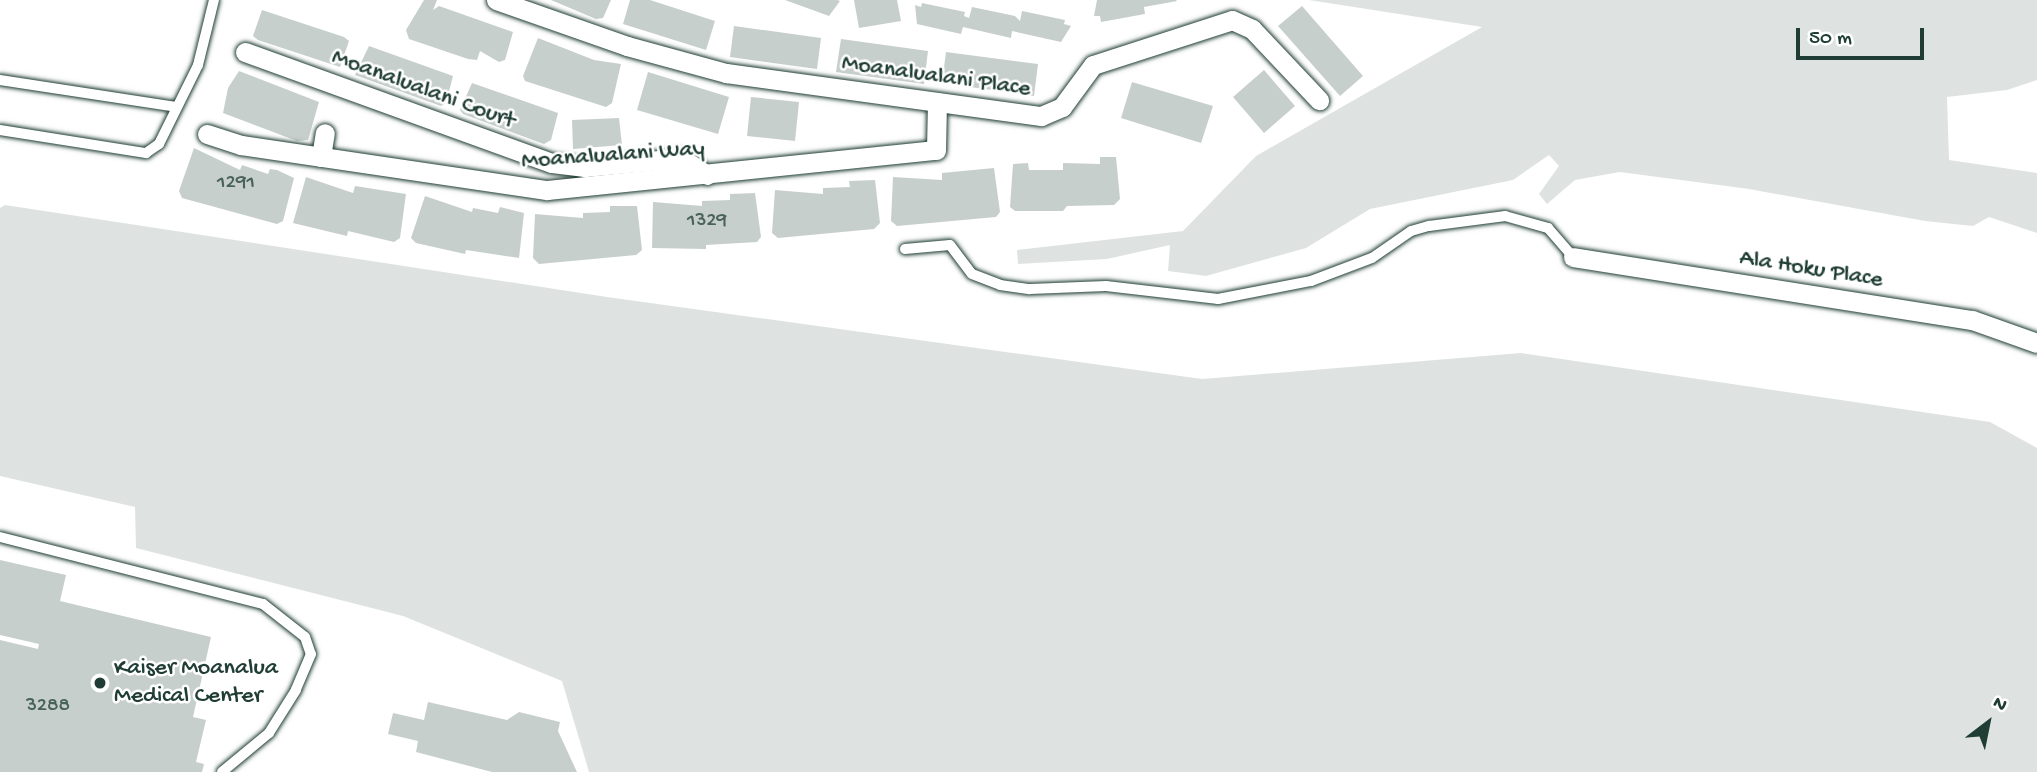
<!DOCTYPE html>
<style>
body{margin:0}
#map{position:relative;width:2037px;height:772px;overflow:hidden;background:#fff;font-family:"Gochi Hand",sans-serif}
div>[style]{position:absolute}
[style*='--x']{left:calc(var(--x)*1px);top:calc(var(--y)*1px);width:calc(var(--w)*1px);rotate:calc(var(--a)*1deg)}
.green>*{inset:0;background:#dee3e2}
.building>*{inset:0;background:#c7cfcc}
.roads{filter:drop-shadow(0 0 2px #1f3d34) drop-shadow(0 0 2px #1f3d34)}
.service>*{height:10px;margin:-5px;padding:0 5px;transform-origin:5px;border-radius:5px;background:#fff}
.minor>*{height:19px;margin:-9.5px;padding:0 9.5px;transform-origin:9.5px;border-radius:9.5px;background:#fff}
.dots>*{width:19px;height:19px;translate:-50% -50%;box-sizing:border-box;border:4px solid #fff;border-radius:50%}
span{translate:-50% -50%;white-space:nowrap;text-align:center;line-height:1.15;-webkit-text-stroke:5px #fff;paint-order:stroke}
.number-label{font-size:21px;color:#49625a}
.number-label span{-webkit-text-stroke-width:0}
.street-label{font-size:24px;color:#1f3d34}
.poi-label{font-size:24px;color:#1f3d34}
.left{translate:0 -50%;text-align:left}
.north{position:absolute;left:1953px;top:688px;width:70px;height:70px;-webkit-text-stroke:5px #fff;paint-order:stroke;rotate:32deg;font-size:19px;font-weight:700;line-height:28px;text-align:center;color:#1f3d34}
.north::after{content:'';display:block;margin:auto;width:24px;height:32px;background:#1f3d34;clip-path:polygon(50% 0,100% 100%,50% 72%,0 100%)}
.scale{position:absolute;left:1796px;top:28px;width:128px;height:32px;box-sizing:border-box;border:4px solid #1f3d34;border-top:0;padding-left:9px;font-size:21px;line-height:24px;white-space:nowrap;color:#1f3d34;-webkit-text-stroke:5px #fff;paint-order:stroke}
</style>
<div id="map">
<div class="green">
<div style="clip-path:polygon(1309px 0,2037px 0,2037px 80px,2007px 90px,1947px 97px,1949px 160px,2037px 173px,2037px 233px,1989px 217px,1973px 226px,1925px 221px,1749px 189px,1620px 172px,1575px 180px,1547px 204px,1539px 194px,1559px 166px,1549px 155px,1513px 180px,1370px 209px,1306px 248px,1206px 276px,1168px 271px,1170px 245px,1107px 259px,1018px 264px,1017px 250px,1183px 231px,1256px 156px,1482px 27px)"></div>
<div style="clip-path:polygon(5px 205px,607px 297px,1202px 379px,1521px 353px,1990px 422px,2037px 448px,2037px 772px,589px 772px,562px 681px,403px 616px,136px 548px,135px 507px,0 476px,0 208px)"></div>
</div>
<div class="building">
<div style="clip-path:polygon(424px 0,437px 0,433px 10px,439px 6px,513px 32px,505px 60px,499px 62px,480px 51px,477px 60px,468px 59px,409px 39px,406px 30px)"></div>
<div style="clip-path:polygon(551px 0,611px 0,603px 18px,596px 19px)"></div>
<div style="clip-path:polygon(630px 0,650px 0,715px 21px,706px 50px,623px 24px)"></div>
<div style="clip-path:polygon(785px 0,837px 0,840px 1px,829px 16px)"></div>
<div style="clip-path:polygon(854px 0,897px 0,901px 21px,859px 28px)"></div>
<div style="clip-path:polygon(1097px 0,1176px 0,1177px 1px,1144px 7px,1145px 14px,1101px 22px,1100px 16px,1094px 16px)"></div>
<div style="clip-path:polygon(922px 3px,965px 12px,964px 16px,969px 18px,972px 7px,1015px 16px,1020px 21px,1022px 11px,1065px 20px,1064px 24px,1071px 26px,1061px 42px,1012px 31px,1011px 38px,963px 27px,961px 34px,917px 24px,915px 5px,921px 7px)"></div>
<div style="clip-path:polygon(1302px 6px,1363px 76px,1340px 96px,1278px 26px)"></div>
<div style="clip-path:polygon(262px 10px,344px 37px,349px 41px,340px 67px,258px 40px,253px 36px)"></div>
<div style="clip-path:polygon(734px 26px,821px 38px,817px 69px,730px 57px)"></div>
<div style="clip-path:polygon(538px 38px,594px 60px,621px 64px,612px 103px,606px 107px,525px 81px,523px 76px)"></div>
<div style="clip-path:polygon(841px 39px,928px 51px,924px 84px,836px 72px)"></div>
<div style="clip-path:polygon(369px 46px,453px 76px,446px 103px,441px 106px,355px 75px)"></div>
<div style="clip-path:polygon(946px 52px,1038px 64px,1034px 96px,942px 83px)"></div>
<div style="clip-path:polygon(1264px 70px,1295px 106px,1264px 133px,1233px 97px)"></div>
<div style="clip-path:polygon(239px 71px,319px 102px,308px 140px,297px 141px,223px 113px,228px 88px)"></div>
<div style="clip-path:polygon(648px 72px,729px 97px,718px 134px,637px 110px)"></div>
<div style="clip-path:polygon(1132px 82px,1213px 106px,1201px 143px,1121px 118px)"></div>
<div style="clip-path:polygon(472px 83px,558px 113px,551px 140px,544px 144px,463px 114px,460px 110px)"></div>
<div style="clip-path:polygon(751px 97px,799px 102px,795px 141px,747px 136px)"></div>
<div style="clip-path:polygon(619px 118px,622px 145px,573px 149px,572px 120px)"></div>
<div style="clip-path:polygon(194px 148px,240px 170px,242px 165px,268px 174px,270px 169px,277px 170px,294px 178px,283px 221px,277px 224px,182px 198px,179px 191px)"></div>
<div style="clip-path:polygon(1100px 157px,1116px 157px,1120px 199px,1114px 205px,1067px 206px,1063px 211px,1015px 211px,1010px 207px,1013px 164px,1028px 163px,1029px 170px,1063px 170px,1063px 163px,1100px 164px)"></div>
<div style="clip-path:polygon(994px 168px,1000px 212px,996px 217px,897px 226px,891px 221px,893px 177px,942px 180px,942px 173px)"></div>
<div style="clip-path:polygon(306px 177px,353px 193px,355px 186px,406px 194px,400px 238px,394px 242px,348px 231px,347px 236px,293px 223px)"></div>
<div style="clip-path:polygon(875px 180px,880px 223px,874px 229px,778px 238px,772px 233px,775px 190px,823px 194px,823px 188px,850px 187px,849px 181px)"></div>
<div style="clip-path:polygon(755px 193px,761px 237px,757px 242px,706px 245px,706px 249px,652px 248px,653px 202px,702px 206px,702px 201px,730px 200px,730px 194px)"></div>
<div style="clip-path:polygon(425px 196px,472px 212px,473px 208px,498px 213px,500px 207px,524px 213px,519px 258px,466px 250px,465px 254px,416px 243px,411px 238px)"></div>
<div style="clip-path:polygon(610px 206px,637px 206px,642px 250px,636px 255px,539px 264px,533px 258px,535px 214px,583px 218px,583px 213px,610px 212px)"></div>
<div style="clip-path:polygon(0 560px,66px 575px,60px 601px,211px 637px,193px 717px,206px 720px,196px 762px,204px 764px,202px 772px,0 772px,0 640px,38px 649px,39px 644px,0 635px)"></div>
<div style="clip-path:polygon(428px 702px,507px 720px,519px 712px,560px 722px,558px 731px,577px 772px,492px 772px,416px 752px,418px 741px,388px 734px,393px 713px,424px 720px)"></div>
</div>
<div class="roads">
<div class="service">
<div style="--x:0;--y:80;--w:178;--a:8.7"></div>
<div style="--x:0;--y:130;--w:148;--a:9"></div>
<div style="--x:146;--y:153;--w:16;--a:-35"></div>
<div style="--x:159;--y:144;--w:88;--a:-63.7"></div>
<div style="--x:198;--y:65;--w:67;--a:-76.2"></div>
<div style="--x:905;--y:249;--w:45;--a:-5.1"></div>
<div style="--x:950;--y:245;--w:36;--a:53"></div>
<div style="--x:972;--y:274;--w:30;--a:21"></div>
<div style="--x:1000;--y:285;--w:30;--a:8"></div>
<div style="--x:1030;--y:289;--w:76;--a:-2.3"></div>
<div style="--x:1106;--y:286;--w:113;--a:6.6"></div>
<div style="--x:1218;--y:299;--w:95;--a:-11"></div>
<div style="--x:1311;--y:281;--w:65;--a:-20.7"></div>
<div style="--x:1372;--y:258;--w:47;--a:-34.7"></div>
<div style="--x:1411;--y:231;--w:19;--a:-16"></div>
<div style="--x:1429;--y:226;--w:77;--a:-7.5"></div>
<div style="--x:1505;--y:216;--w:45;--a:15.6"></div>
<div style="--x:1548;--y:228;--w:38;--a:49"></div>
<div style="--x:0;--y:537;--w:271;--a:14.3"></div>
<div style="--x:263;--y:604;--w:53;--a:38.2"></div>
<div style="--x:305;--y:637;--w:18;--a:71"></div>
<div style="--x:311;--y:654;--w:39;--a:113"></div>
<div style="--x:296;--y:690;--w:51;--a:122.1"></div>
<div style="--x:269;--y:733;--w:61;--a:140.3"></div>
</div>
<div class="minor">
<div style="--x:496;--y:0;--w:139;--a:19.3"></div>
<div style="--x:627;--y:46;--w:103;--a:15.3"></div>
<div style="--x:726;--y:73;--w:318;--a:7.8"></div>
<div style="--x:1041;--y:116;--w:23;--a:-23"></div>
<div style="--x:1062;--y:107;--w:52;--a:-53.6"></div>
<div style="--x:1093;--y:65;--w:146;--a:-17.9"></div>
<div style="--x:1232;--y:20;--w:22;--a:24"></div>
<div style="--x:1252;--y:29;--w:98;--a:46.7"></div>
<div style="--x:245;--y:52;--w:326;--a:19.9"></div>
<div style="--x:552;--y:163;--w:33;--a:7"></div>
<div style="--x:585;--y:167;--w:96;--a:-5.4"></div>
<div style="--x:681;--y:158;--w:31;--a:33"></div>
<div style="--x:207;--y:134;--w:36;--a:18"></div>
<div style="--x:241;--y:145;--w:309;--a:8.4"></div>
<div style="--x:547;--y:190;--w:391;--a:-5.9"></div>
<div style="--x:936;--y:150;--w:48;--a:-88.8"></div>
<div style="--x:321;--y:157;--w:24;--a:-81"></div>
<div style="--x:1573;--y:257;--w:404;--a:9"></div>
<div style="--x:1972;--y:320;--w:69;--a:19.5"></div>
</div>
</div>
<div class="dots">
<div style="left:100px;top:683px;background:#1f3d34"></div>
</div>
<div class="number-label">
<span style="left:236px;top:184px">1291</span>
<span style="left:707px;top:222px">1329</span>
<span style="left:48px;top:707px">3288</span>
</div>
<div class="street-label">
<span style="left:936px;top:77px;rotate:8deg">Moanalualani Place</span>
<span style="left:423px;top:90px;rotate:20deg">Moanalualani Court</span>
<span style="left:613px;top:156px;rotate:-4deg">Moanalualani Way</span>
<span style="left:1811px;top:270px;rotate:9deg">Ala Hoku Place</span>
</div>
<div class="poi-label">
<span class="left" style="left:114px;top:683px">Kaiser Moanalua<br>Medical Center</span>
</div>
<div class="north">N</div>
<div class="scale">50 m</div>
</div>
